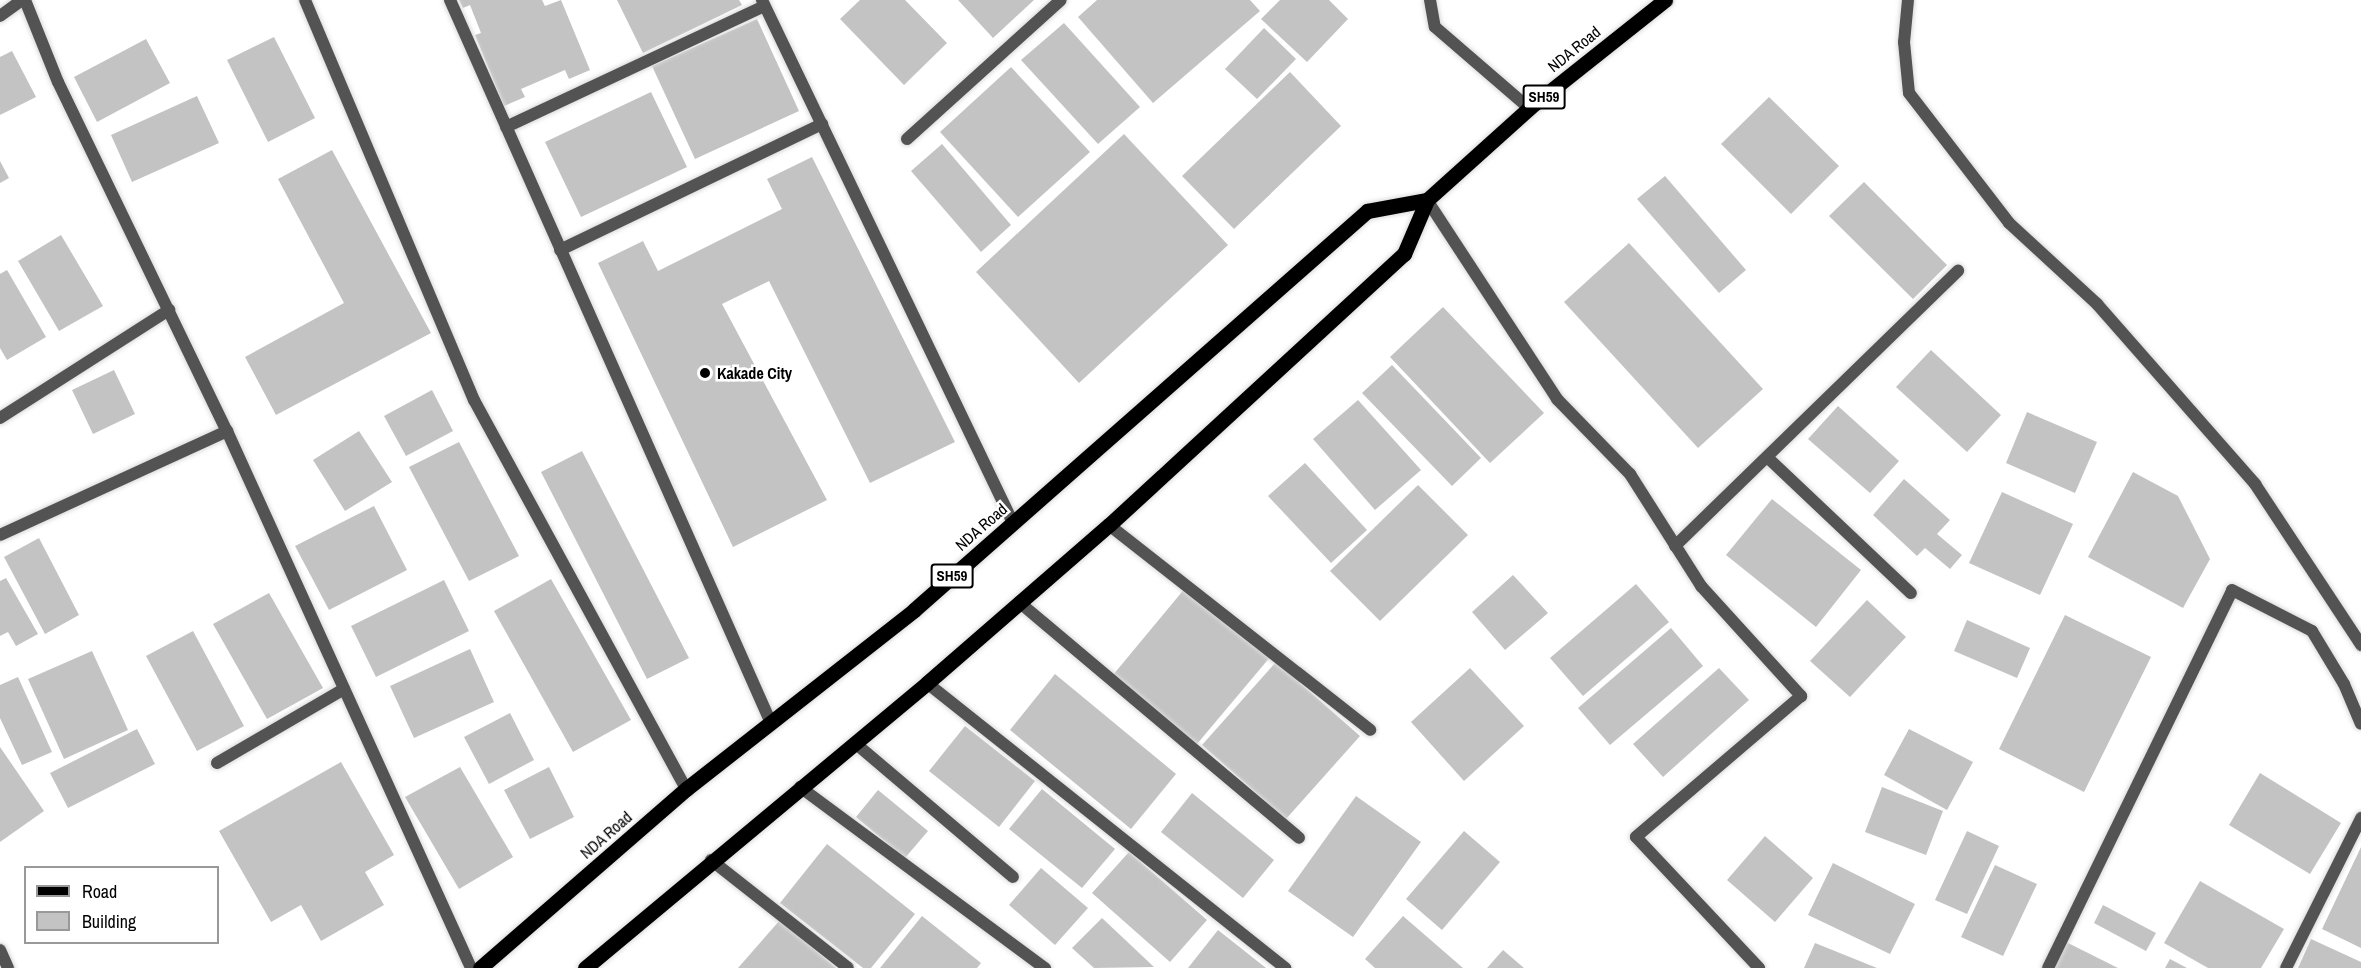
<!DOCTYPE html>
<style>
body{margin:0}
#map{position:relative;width:2361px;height:968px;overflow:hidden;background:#fff;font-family:"Archivo Narrow",sans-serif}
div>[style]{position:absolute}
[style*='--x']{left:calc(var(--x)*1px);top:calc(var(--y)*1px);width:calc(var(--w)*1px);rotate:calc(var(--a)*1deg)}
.building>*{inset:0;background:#c3c3c3}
.roads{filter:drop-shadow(0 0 2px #dbdbdb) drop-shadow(0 0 2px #dbdbdb)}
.service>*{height:12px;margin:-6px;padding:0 6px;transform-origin:6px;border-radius:6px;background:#535353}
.minor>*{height:12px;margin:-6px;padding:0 6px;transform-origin:6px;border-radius:6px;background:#535353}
.tertiary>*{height:12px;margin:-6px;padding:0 6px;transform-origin:6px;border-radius:6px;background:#535353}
.primary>*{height:15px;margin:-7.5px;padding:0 7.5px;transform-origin:7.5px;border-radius:7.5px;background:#000}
.dots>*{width:16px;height:16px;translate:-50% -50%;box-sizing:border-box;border:3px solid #fff;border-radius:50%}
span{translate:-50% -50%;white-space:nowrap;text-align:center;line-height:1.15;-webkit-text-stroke:5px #fff;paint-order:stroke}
.shield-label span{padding:2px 4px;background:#fff;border:2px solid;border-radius:4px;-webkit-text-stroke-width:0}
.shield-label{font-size:15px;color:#000;font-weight:700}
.street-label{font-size:16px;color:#000}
.poi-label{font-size:16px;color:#000;font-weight:700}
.left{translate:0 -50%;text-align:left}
.legend{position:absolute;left:24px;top:866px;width:195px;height:78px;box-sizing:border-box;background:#fff;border:2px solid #999;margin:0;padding:8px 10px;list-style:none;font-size:18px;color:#000}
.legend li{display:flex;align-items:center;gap:12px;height:30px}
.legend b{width:30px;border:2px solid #999}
</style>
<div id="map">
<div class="building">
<div style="clip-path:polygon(459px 0,542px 0,545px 6px,561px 0,590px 70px,569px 79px,565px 70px,521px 89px,525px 97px,504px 106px,475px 35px,481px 33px,470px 5px,463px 8px)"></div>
<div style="clip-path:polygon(617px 0,739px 0,742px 5px,643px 53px)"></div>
<div style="clip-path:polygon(860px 0,905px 0,947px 43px,904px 85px,840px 19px)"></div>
<div style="clip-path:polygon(958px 0,1034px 0,993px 38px)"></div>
<div style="clip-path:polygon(1097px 0,1250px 0,1260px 11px,1153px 103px,1078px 17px)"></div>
<div style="clip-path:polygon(1280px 0,1329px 0,1348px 19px,1307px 62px,1261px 19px)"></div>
<div style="clip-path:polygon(757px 19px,799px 111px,695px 159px,652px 66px)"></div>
<div style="clip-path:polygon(1064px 23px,1140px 107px,1098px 144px,1021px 60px)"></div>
<div style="clip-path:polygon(1264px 28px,1296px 59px,1257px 99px,1225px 69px)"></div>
<div style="clip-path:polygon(274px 37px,315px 118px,268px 142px,227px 60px)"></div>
<div style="clip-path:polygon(146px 39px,170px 83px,97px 122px,74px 77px)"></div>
<div style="clip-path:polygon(12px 51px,36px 97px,0 115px,0 57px)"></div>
<div style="clip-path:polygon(1011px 67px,1090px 152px,1018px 217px,940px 132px)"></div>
<div style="clip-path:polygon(1290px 72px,1341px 126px,1234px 229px,1182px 176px)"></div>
<div style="clip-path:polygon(651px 92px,687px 167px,581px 217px,545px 142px)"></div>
<div style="clip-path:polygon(197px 96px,219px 143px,132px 182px,111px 135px)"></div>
<div style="clip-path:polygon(1769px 97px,1839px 166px,1791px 214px,1721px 144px)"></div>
<div style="clip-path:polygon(1124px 134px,1228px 245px,1079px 383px,976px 272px)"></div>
<div style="clip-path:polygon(942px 144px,1011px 225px,981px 252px,911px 171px)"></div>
<div style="clip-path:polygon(332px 150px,431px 333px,276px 415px,245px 357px,344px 303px,278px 179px)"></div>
<div style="clip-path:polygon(812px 157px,955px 442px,870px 483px,769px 281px,722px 304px,827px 500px,733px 547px,598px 263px,643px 241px,658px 271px,782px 209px,767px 179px)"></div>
<div style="clip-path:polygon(0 161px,9px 178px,0 183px)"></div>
<div style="clip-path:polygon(1665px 176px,1746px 270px,1719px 293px,1637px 199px)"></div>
<div style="clip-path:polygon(1864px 182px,1947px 265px,1913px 299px,1829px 216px)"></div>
<div style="clip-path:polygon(61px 235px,103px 306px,59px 331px,18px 261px)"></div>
<div style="clip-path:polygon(1629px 243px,1763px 389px,1698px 448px,1564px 302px)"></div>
<div style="clip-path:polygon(7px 270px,46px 337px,7px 360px,0 348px,0 274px)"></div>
<div style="clip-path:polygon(1443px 307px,1544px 413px,1490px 463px,1390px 357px)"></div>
<div style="clip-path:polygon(1931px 350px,2001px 415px,1967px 452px,1896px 387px)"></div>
<div style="clip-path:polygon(1392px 365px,1481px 458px,1452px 486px,1362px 393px)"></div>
<div style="clip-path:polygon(114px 370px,135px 414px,93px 434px,72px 390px)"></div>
<div style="clip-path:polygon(432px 390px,453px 431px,406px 456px,384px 416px)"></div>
<div style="clip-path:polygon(1358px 400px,1421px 470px,1375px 510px,1313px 439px)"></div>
<div style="clip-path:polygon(1838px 406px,1899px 461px,1870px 493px,1808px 439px)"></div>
<div style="clip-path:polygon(2027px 412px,2097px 442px,2075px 493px,2006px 463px)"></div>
<div style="clip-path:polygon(359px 431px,392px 482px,345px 511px,313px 460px)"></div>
<div style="clip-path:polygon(459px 442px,519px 556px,469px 581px,409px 467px)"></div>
<div style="clip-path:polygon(582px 451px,689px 658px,647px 679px,541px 472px)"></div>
<div style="clip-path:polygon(1305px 463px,1367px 530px,1331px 563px,1268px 496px)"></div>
<div style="clip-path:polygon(2133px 472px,2178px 496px,2210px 559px,2183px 608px,2088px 557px)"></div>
<div style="clip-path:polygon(1904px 479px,1950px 520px,1937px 534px,1962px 555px,1950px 569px,1925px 548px,1917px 556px,1873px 515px)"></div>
<div style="clip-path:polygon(1418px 485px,1468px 535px,1380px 621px,1330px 571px)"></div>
<div style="clip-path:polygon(2002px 492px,2073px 524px,2040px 595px,1969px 563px)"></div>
<div style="clip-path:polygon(1772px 499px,1861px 570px,1816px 627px,1726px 555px)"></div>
<div style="clip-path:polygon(374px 506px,407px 570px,329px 610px,295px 546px)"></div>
<div style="clip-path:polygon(39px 538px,79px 615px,45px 634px,4px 557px)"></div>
<div style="clip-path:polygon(1513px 575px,1548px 613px,1505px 650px,1472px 612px)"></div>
<div style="clip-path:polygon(6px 578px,38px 634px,16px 646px,8px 632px,0 636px,0 581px)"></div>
<div style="clip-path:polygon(551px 579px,631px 720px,573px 752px,494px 611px)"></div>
<div style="clip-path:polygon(444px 580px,469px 631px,376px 677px,351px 626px)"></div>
<div style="clip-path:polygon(1636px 584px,1669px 622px,1583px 696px,1550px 658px)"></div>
<div style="clip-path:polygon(1186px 587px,1271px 656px,1197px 744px,1113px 675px)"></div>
<div style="clip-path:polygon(269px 593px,323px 688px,267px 719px,213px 624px)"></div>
<div style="clip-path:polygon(1867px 600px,1906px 637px,1850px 697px,1810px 661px)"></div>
<div style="clip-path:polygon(2065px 615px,2151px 657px,2084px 792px,1999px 749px)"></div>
<div style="clip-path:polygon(1967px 620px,2030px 648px,2017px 678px,1954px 651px)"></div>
<div style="clip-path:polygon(1671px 628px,1703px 666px,1610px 745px,1578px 708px)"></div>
<div style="clip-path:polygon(193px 631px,244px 726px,197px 751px,146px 656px)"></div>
<div style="clip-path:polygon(470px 649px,494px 702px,414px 738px,390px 686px)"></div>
<div style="clip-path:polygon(92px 651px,128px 730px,64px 759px,28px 679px)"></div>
<div style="clip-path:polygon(1276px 662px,1360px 736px,1286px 819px,1202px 745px)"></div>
<div style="clip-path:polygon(1470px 668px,1524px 726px,1464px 781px,1411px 722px)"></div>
<div style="clip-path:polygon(1719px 668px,1749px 700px,1663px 777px,1633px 744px)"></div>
<div style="clip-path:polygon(1055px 674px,1176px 774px,1131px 829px,1010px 730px)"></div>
<div style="clip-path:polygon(18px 677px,52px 752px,22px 765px,0 718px,0 685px)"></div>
<div style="clip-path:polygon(510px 713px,534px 760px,489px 784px,464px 737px)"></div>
<div style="clip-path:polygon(965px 726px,1035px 781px,999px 827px,929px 771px)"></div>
<div style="clip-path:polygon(137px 729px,155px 764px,68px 808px,50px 773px)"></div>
<div style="clip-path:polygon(1909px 729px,1973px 762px,1947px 810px,1884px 775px)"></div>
<div style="clip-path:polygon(0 747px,44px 811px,0 842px)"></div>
<div style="clip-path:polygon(341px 762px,394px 855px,365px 872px,384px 905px,321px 941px,301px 905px,271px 922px,219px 831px)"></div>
<div style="clip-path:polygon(460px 767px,513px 857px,459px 889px,405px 797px)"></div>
<div style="clip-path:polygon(549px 767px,574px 817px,530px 839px,504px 790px)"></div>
<div style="clip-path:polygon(2260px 773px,2341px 823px,2310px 874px,2229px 825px)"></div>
<div style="clip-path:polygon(1882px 787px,1943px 811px,1926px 855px,1865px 832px)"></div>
<div style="clip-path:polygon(1042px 789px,1115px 849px,1082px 888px,1009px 829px)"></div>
<div style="clip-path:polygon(878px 790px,928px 831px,905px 858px,856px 817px)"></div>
<div style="clip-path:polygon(1192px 793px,1274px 860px,1243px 898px,1161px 832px)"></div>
<div style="clip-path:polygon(1356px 796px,1421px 842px,1353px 937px,1288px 891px)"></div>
<div style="clip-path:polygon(1464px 831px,1500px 862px,1442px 930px,1406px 899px)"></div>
<div style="clip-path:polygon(1967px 831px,1999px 846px,1967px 914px,1935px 900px)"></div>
<div style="clip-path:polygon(1765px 836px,1813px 878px,1775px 922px,1727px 880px)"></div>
<div style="clip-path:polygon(827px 844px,915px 914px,871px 968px,863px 968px,780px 903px)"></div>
<div style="clip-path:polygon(2361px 847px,2361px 948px,2322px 929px)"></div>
<div style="clip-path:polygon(1129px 852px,1207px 920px,1170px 962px,1092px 893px)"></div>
<div style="clip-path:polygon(1833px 863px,1915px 904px,1890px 954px,1808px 915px)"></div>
<div style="clip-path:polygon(1995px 865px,2037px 884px,2003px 956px,1961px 937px)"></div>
<div style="clip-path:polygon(1041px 868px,1088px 908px,1055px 945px,1009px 905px)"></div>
<div style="clip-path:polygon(2200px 881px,2284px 929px,2261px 968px,2208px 968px,2164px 943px)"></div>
<div style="clip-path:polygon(2103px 905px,2156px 933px,2146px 951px,2094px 923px)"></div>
<div style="clip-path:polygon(922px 916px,981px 963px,977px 968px,880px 968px)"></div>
<div style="clip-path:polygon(1403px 916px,1463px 968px,1375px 968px,1365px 959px)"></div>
<div style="clip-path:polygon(1102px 918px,1154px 967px,1094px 968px,1072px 948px)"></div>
<div style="clip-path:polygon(780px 920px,836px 968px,738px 968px)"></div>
<div style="clip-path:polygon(1218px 930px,1266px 968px,1188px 968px)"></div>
<div style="clip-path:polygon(2311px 939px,2361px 962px,2361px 968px,2298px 968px)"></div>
<div style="clip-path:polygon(2066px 942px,2118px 968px,2053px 968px)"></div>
<div style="clip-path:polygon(1815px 943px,1877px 968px,1804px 968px)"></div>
<div style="clip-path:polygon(1503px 950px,1524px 968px,1487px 968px)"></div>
<div style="clip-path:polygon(2170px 959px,2187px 968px,2165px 968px)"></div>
</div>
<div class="roads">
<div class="service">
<div style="--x:1109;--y:525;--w:332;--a:38.1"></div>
</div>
<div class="minor">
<div style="--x:25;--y:0;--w:88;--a:68.1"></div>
<div style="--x:58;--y:82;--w:388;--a:64.2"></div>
<div style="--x:227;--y:431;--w:590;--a:65.56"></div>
<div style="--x:305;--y:0;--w:434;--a:67.1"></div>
<div style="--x:474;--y:400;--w:443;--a:61.4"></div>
<div style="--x:450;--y:0;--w:791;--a:66.06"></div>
<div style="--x:762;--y:0;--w:580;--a:64.36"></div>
<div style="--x:0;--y:16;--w:27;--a:-36"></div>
<div style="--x:506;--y:127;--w:285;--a:-25.1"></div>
<div style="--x:907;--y:139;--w:207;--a:-42.1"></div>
<div style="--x:1427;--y:200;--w:238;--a:56.8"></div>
<div style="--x:1557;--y:399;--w:105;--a:45.8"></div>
<div style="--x:1630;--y:474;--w:133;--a:57.6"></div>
<div style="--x:1701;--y:586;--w:149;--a:47.7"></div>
<div style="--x:1801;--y:696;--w:217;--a:139.5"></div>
<div style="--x:1636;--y:837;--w:180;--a:46.8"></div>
<div style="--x:560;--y:250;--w:291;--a:-25.7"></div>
<div style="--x:0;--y:418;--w:201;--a:-32.6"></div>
<div style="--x:1767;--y:457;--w:198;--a:43.4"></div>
<div style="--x:0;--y:535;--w:250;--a:-24.6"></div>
<div style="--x:1675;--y:546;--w:395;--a:-44.2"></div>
<div style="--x:1019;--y:602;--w:366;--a:40.1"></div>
<div style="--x:927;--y:683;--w:458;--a:38.5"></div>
<div style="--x:855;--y:743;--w:207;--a:40.3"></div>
<div style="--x:217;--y:763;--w:147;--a:-30.2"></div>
<div style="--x:800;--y:787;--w:305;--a:36.5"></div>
<div style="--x:711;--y:860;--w:174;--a:38.2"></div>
<div style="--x:0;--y:950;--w:20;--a:66"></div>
<div style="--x:2048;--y:968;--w:420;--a:-64"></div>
<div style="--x:2232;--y:590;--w:90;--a:27.1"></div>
<div style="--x:2312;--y:631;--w:62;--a:58.9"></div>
<div style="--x:2344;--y:684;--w:43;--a:67"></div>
<div style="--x:2286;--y:968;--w:168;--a:-63.4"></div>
</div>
<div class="tertiary">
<div style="--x:1430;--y:0;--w:27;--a:80"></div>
<div style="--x:1435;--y:27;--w:124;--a:40.8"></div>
<div style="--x:1908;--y:0;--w:42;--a:95.4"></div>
<div style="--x:1904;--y:42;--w:51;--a:84.4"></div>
<div style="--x:1909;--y:93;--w:164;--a:52.4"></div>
<div style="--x:2009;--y:223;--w:120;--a:42.6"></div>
<div style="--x:2097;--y:304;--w:240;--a:48.7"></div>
<div style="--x:2255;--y:484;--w:193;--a:56.6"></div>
</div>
<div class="primary">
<div style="--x:480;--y:968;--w:273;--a:-41"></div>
<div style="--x:686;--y:789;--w:290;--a:-38.1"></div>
<div style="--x:914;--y:610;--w:604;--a:-41.37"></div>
<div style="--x:1367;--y:211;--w:61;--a:-10.4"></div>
<div style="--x:585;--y:968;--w:445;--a:-39.8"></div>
<div style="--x:927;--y:683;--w:241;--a:-41"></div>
<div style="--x:1109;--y:525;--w:401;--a:-42.6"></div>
<div style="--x:1404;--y:254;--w:59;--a:-66.9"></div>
<div style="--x:1427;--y:200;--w:137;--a:-42"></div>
<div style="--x:1529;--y:108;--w:174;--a:-38.5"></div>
</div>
</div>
<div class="dots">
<div style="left:705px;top:373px;background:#000"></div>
</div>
<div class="shield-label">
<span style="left:1544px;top:97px">SH59</span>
<span style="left:952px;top:576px">SH59</span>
</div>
<div class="street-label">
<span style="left:1574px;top:49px;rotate:-39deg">NDA Road</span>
<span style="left:981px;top:527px;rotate:-41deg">NDA Road</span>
<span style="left:606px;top:835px;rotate:-41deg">NDA Road</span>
</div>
<div class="poi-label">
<span class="left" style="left:717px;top:373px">Kakade City</span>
</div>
<ul class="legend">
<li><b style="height:8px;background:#000"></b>Road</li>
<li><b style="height:16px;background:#c3c3c3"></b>Building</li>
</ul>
</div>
